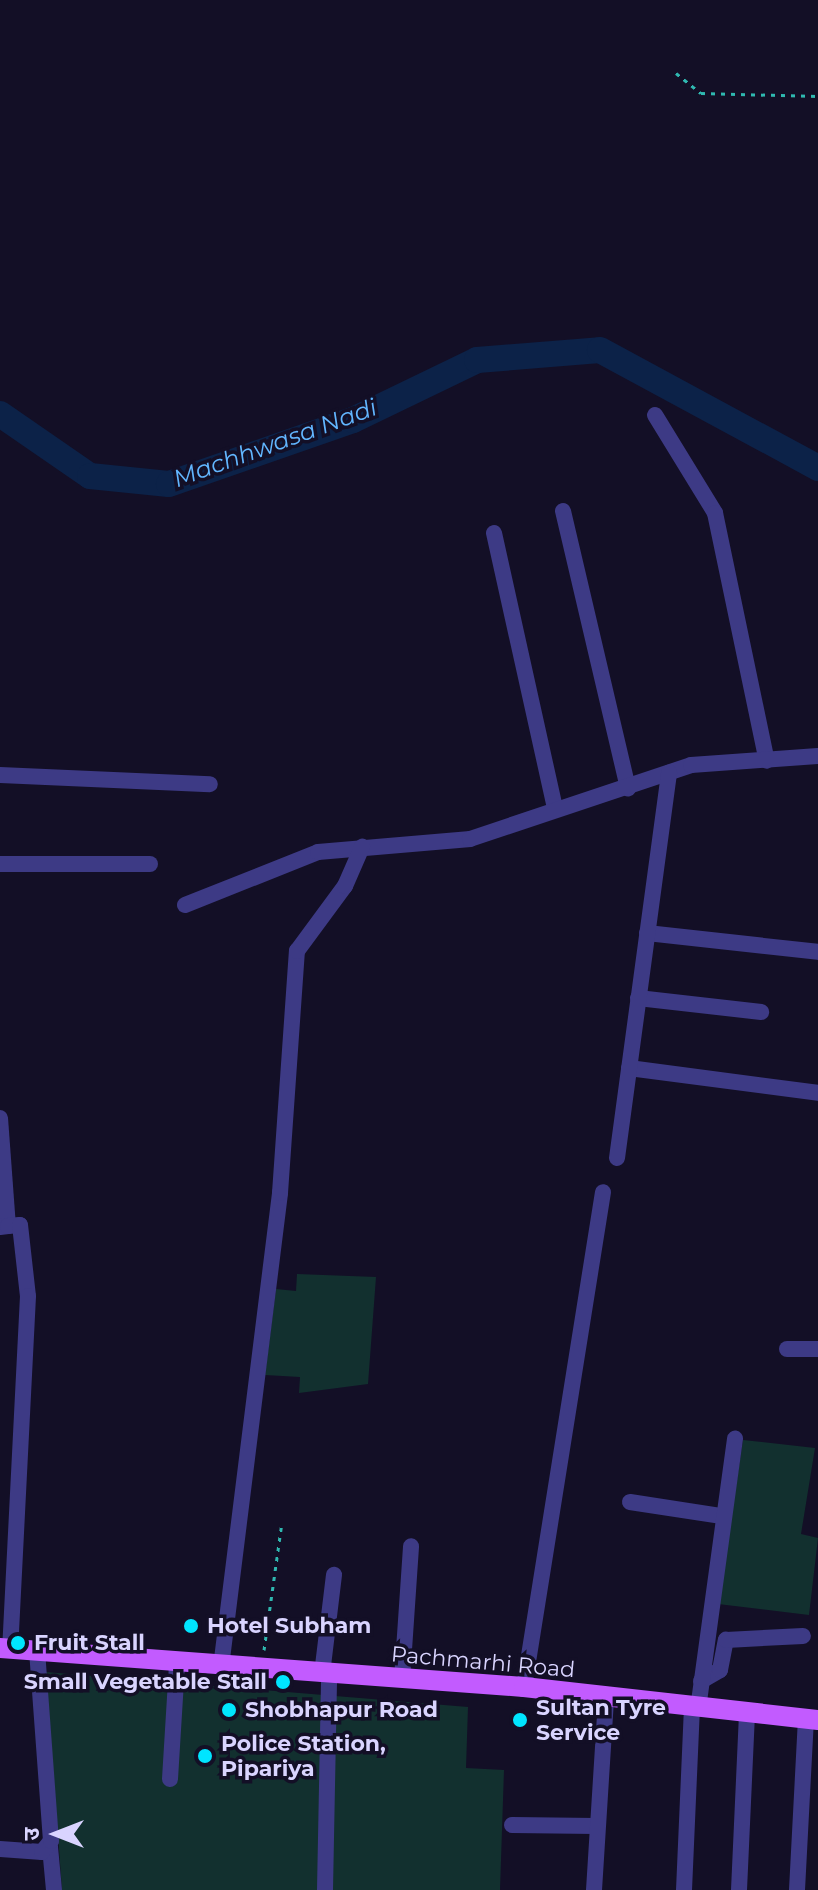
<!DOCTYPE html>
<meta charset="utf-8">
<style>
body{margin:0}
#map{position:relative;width:818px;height:1890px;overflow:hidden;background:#130f26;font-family:Montserrat,"Noto Sans Devanagari",sans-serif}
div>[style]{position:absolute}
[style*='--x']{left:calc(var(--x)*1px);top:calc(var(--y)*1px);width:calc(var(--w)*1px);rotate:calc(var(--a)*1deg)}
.green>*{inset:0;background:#12302f}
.river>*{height:26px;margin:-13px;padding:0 13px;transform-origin:13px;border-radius:13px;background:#0c2248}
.path>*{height:3px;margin-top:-1.5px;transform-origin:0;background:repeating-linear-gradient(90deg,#2fb8b0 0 4px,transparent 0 10px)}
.minor>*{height:16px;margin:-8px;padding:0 8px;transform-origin:8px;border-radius:8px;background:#3d3a85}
.major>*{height:20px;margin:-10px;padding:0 10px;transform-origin:10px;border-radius:10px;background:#c25bff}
.dots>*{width:22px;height:22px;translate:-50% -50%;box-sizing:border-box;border:4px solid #130f26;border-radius:50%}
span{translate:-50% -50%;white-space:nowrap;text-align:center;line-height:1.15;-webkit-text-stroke:7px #130f26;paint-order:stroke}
.poi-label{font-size:22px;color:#d9d4ff;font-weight:700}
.left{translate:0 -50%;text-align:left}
.right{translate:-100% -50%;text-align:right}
.street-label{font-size:22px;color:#d9d4ff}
.water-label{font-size:24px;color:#62b6ff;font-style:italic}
.north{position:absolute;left:16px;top:1794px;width:80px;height:80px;-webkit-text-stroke:6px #130f26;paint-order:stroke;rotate:270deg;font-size:22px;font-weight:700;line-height:32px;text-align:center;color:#d9d4ff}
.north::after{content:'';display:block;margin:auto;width:28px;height:36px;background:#d9d4ff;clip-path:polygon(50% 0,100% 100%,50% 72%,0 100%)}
</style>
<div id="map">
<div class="green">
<div style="clip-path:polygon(297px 1274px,376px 1277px,368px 1384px,299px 1393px,300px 1377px,265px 1375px,276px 1289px,296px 1291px)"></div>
<div style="clip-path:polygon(743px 1440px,815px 1448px,801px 1534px,818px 1538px,809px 1615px,718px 1604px)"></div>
<div style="clip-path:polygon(46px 1672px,468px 1707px,466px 1768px,504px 1770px,500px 1890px,62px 1890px)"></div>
</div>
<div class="river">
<div style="--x:0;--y:414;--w:109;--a:34.6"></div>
<div style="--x:90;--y:476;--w:79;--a:5.8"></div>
<div style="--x:169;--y:484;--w:195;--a:-19.2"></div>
<div style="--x:353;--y:420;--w:138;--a:-25.8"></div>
<div style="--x:477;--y:360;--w:123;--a:-4.6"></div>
<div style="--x:600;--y:350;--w:248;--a:28.4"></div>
</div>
<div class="path">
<div style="--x:676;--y:73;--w:32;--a:39"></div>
<div style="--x:701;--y:93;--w:117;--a:1.5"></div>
<div style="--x:264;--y:1650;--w:129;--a:-82"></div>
</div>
<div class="minor">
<div style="--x:655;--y:415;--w:115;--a:58.5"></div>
<div style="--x:715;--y:513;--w:253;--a:78.2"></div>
<div style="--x:563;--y:511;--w:285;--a:76.8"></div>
<div style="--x:494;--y:533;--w:283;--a:77.5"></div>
<div style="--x:0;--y:775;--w:210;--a:2.5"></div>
<div style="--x:0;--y:864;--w:150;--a:0"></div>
<div style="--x:185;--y:905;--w:143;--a:-21.7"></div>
<div style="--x:318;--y:852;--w:153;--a:-4.9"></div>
<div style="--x:470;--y:839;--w:233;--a:-18.5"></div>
<div style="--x:691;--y:765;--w:127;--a:-4.1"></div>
<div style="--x:647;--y:933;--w:172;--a:6.3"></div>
<div style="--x:638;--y:998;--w:124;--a:6.5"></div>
<div style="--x:629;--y:1068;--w:191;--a:7.5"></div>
<div style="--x:0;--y:1118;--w:108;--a:85.8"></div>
<div style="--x:8;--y:1226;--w:8;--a:173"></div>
<div style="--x:617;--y:1158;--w:389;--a:-82.3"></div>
<div style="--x:8;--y:1226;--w:12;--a:-5"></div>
<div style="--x:20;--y:1225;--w:71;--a:83.6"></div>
<div style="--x:28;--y:1296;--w:353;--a:92.9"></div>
<div style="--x:787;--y:1349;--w:31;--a:0"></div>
<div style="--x:630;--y:1502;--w:93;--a:8.7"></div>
<div style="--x:221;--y:1667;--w:478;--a:-82.9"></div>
<div style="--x:280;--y:1193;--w:243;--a:-86"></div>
<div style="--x:297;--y:951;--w:81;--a:-53.6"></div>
<div style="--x:345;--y:886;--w:43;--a:-66.4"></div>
<div style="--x:322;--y:1674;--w:100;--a:-83.1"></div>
<div style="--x:402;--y:1679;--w:133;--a:-86.1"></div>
<div style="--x:701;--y:1681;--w:22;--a:-30"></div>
<div style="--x:720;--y:1670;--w:31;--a:-79"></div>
<div style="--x:726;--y:1640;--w:77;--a:-3"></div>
<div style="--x:524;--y:1687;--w:501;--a:-80.93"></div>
<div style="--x:698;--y:1709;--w:273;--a:-82.2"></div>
<div style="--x:170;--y:1779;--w:116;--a:-86.5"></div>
<div style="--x:512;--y:1825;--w:84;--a:0.7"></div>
<div style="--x:50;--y:1847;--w:43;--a:84.7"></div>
<div style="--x:0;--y:1849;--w:42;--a:4.1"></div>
<div style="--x:42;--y:1852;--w:14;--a:-51"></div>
<div style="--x:51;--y:1841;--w:192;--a:-94.2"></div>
<div style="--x:325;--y:1890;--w:216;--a:-88.9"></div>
<div style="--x:594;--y:1890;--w:193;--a:-86.4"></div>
<div style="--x:684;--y:1890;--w:182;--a:-87.5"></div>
<div style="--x:739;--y:1890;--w:176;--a:-87.4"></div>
<div style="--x:797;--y:1890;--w:171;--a:-87"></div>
</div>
<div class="major">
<div style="--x:0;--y:1648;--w:525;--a:4.26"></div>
<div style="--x:524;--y:1687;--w:296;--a:6.4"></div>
</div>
<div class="dots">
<div style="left:191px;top:1626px;background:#00e5ff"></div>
<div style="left:18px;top:1643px;background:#00e5ff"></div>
<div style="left:283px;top:1682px;background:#00e5ff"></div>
<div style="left:229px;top:1710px;background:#00e5ff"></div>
<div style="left:520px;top:1720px;background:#00e5ff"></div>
<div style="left:205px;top:1756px;background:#00e5ff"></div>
</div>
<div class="poi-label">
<span class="left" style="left:207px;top:1626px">Hotel Subham</span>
<span class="left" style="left:34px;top:1643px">Fruit Stall</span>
<span class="right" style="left:267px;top:1682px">Small Vegetable Stall</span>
<span class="left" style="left:536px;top:1720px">Sultan Tyre<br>Service</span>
<span class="left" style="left:245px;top:1710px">Shobhapur Road</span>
<span class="left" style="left:221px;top:1756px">Police Station,<br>Pipariya</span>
</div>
<div class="street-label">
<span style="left:483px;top:1662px;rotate:5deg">Pachmarhi Road</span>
</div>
<div class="water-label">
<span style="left:275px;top:443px;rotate:-20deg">Machhwasa Nadi</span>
</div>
<div class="north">उ</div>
</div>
